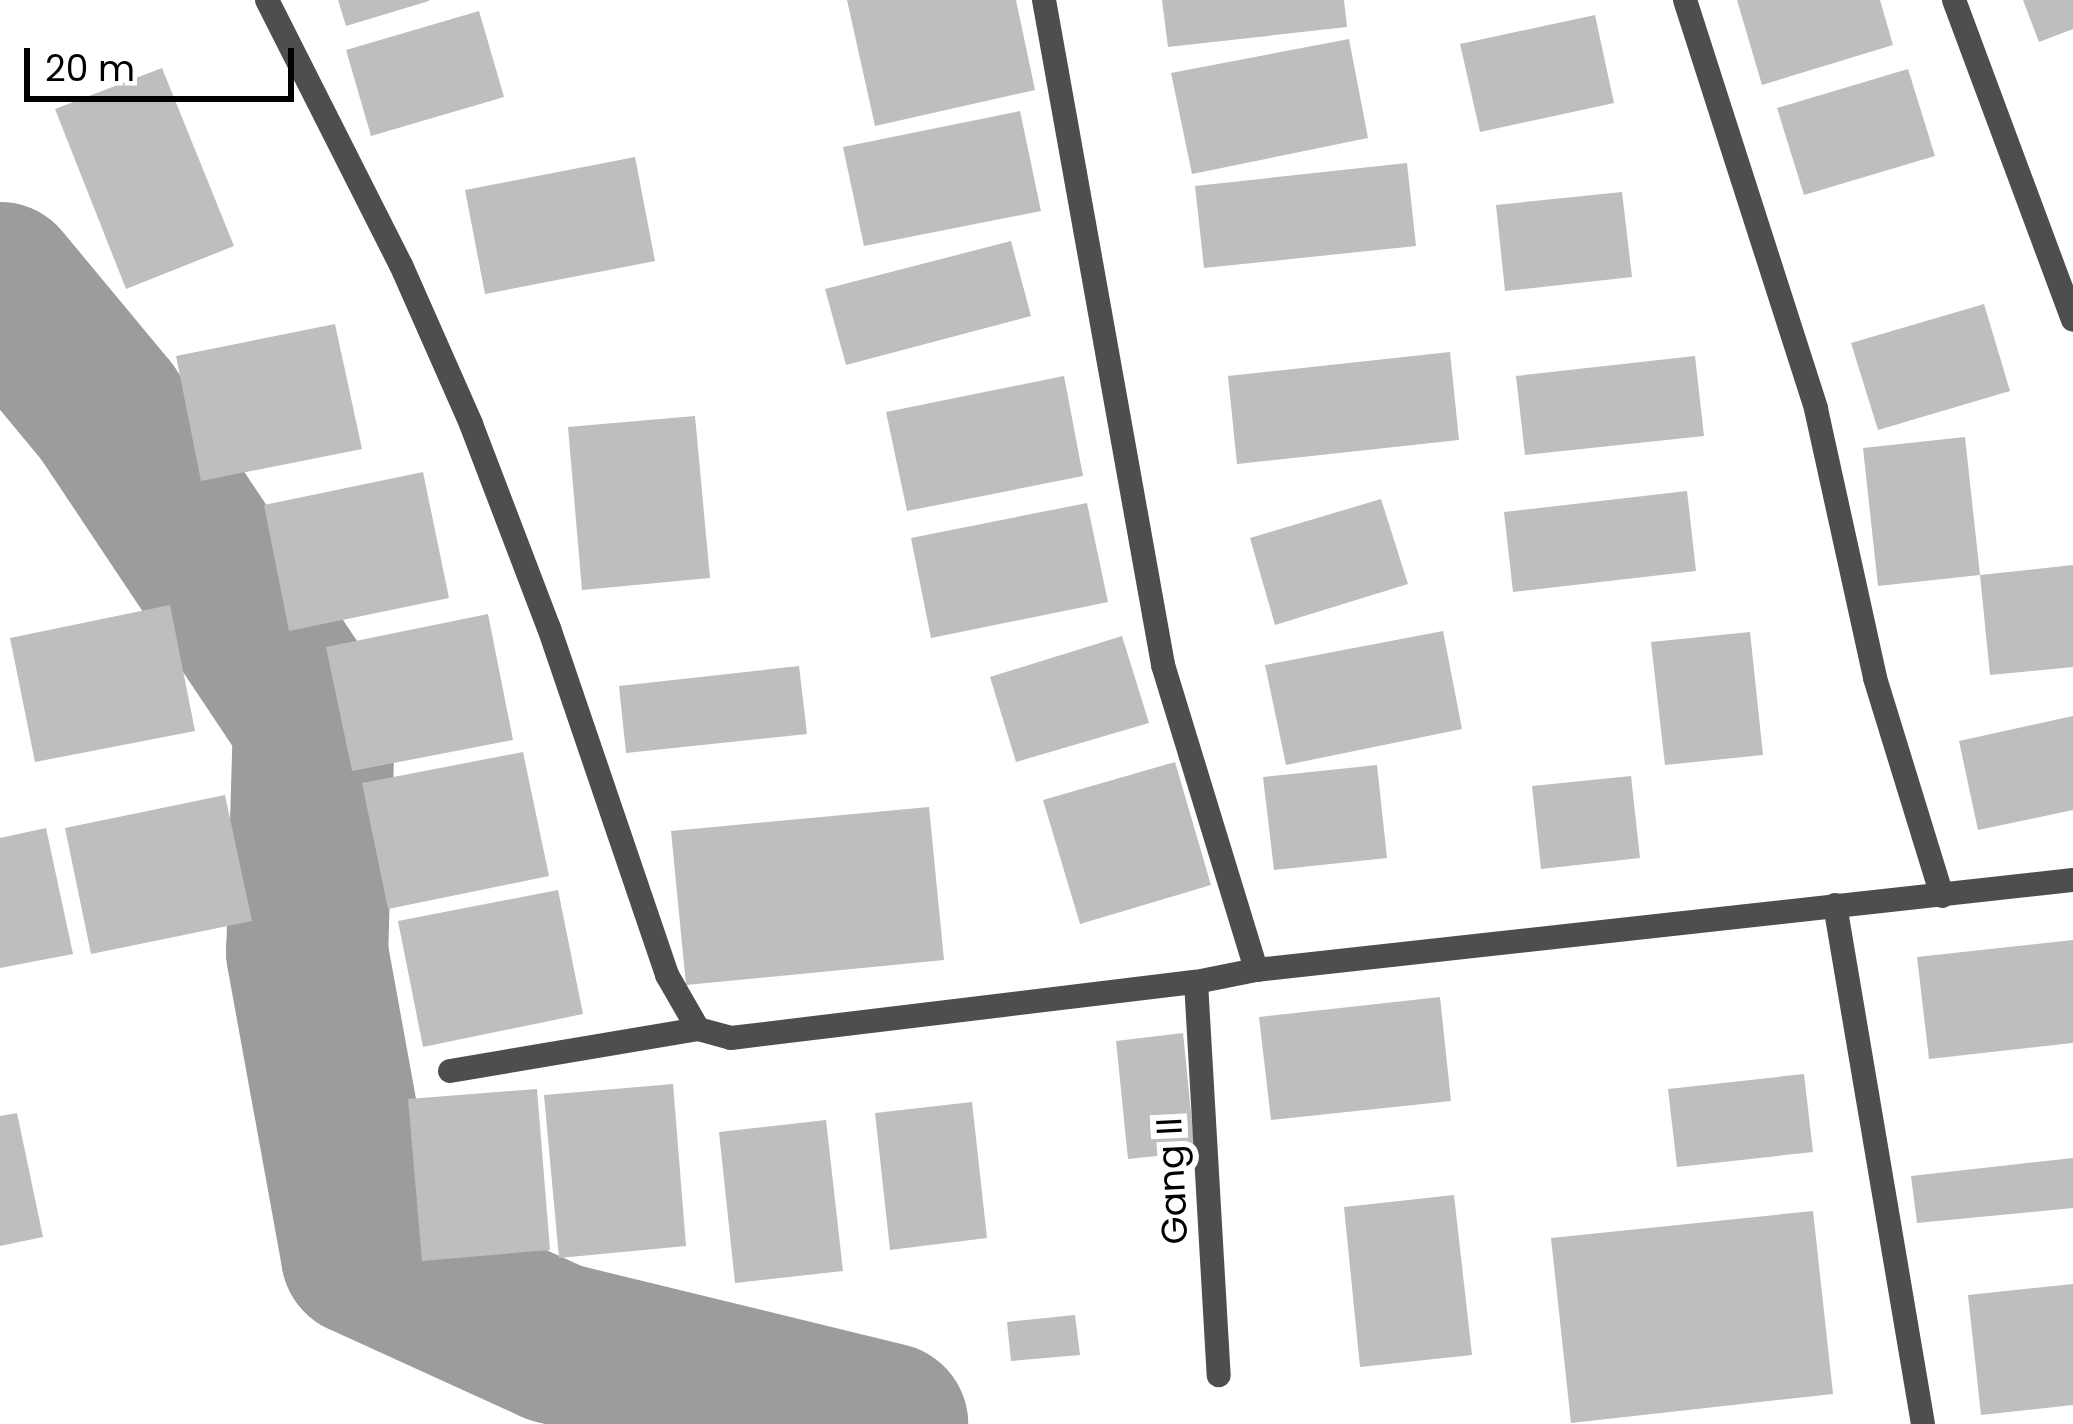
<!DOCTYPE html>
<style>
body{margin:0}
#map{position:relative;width:2073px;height:1424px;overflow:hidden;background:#fff;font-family:Poppins,sans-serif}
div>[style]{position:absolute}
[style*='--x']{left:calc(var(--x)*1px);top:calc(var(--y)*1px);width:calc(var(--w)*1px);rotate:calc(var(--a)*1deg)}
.river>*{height:162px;margin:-81px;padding:0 81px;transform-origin:81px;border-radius:81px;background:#9c9c9c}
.building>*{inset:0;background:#bebebe}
.street>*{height:24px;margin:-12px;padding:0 12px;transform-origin:12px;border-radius:12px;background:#4e4e4e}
span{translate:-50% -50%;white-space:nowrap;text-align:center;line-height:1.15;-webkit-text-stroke:12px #fff;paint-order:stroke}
.street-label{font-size:36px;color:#000}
.scale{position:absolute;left:24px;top:48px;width:270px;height:54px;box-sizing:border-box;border:6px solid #000;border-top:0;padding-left:15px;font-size:36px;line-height:42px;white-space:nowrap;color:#000;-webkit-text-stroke:9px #fff;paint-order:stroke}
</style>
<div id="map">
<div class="river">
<div style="--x:0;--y:283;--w:168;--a:50.3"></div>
<div style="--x:107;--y:412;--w:373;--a:56.3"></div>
<div style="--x:314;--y:722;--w:230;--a:91.7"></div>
<div style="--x:307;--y:952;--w:308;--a:79.7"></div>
<div style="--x:362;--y:1255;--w:212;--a:24.5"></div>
<div style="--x:555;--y:1343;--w:342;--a:13.7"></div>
</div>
<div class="building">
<div style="clip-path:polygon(338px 0,429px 0,429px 1px,346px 26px)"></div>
<div style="clip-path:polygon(847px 0,1016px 0,1035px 90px,875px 126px)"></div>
<div style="clip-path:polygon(1162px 0,1344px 0,1347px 27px,1168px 47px)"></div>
<div style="clip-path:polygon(1737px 0,1880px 0,1893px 45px,1762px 85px)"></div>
<div style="clip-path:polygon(2023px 0,2073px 0,2073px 29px,2039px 42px)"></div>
<div style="clip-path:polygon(479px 11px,504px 97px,371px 136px,346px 50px)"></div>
<div style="clip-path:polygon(1595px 15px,1614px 103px,1480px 132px,1460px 44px)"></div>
<div style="clip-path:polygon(1349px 39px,1368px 138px,1192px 174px,1171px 73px)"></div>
<div style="clip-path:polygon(162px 68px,234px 246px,126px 289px,55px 109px)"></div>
<div style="clip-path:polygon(1908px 69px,1935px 156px,1804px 195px,1777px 108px)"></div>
<div style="clip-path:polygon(1020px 111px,1041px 211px,864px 246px,843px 147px)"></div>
<div style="clip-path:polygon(635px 157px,655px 261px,485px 294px,465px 190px)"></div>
<div style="clip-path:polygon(1407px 163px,1416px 246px,1204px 268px,1195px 186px)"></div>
<div style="clip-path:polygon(1622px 192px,1632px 277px,1505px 291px,1496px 205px)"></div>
<div style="clip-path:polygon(1011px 241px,1031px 316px,846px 365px,825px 289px)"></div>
<div style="clip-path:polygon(1984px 304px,2010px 391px,1878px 430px,1851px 343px)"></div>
<div style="clip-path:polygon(335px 324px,362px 449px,201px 481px,176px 356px)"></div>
<div style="clip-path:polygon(1450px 352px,1459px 440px,1237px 464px,1228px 376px)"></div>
<div style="clip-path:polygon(1695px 356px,1704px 436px,1525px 455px,1516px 376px)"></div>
<div style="clip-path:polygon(1064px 376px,1083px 476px,907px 511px,886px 412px)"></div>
<div style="clip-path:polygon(695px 416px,710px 578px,582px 590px,568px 427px)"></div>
<div style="clip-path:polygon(1965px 437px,1980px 575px,1878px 586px,1863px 448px)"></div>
<div style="clip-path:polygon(423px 472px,449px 598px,289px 631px,264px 505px)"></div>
<div style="clip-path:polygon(1687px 491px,1696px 571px,1513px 592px,1504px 512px)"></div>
<div style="clip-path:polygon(1381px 499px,1408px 584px,1275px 625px,1250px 538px)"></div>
<div style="clip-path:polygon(1087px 503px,1108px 602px,931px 638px,911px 538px)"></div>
<div style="clip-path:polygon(2073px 565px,2073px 667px,1990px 675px,1980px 575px)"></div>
<div style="clip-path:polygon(170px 605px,195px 731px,35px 762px,10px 638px)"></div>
<div style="clip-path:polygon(488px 614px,513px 740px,352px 771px,326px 647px)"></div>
<div style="clip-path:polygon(1443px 631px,1462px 729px,1286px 765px,1265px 665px)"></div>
<div style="clip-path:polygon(1750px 632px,1763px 755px,1665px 765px,1651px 642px)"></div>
<div style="clip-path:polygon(1122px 636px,1149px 723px,1016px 762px,990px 677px)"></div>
<div style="clip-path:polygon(799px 666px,807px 734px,626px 753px,619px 686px)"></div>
<div style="clip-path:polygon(2073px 716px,2073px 810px,1978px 830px,1959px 741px)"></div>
<div style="clip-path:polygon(523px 752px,549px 876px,388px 909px,362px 783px)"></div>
<div style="clip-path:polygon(1175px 762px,1211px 885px,1080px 924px,1043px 800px)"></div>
<div style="clip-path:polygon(1377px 765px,1387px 858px,1274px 870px,1263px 777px)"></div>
<div style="clip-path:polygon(1631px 776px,1640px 858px,1541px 869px,1532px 786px)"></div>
<div style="clip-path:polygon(225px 795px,252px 921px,91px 954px,65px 828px)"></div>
<div style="clip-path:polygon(929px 807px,944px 960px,686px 985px,671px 831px)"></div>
<div style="clip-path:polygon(46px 828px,73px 954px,0 968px,0 838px)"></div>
<div style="clip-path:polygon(558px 890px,583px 1014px,423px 1047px,398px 921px)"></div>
<div style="clip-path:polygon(2073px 940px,2073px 1043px,1929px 1059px,1917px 957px)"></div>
<div style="clip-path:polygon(1440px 997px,1451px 1101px,1271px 1120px,1259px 1017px)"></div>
<div style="clip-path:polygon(1183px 1033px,1195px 1152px,1128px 1159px,1116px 1041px)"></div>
<div style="clip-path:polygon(1804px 1074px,1813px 1152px,1677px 1167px,1668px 1089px)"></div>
<div style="clip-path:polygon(673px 1084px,686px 1246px,559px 1258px,544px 1095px)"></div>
<div style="clip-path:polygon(537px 1089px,550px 1250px,422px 1261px,408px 1099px)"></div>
<div style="clip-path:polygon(972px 1102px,987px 1238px,890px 1250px,875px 1113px)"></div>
<div style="clip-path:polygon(17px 1113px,43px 1237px,0 1246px,0 1116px)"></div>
<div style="clip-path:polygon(826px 1120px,843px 1271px,735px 1283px,719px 1132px)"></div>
<div style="clip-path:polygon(2073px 1158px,2073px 1208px,1917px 1223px,1911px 1176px)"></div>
<div style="clip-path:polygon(1454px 1195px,1472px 1355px,1360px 1367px,1344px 1207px)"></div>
<div style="clip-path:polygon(1813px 1211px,1833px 1394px,1571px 1423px,1551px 1238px)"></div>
<div style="clip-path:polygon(2073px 1284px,2073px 1405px,1981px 1415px,1968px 1295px)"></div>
<div style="clip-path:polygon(1075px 1315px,1080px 1355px,1011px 1361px,1007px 1322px)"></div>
</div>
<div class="street">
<div style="--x:267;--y:0;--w:297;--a:63.2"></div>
<div style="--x:401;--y:265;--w:174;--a:66.2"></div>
<div style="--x:471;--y:424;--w:218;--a:69.1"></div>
<div style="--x:549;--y:628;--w:367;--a:71.2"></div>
<div style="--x:667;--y:975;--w:62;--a:60.1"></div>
<div style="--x:1044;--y:0;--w:676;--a:79.85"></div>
<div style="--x:1163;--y:665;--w:319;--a:73"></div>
<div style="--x:1685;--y:0;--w:429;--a:72.2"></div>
<div style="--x:1816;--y:409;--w:275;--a:77.6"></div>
<div style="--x:1875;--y:678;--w:228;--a:72.9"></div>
<div style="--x:1954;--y:0;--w:341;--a:69.6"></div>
<div style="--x:1835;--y:905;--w:526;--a:80.38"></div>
<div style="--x:1196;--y:982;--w:394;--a:86.7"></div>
<div style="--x:450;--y:1071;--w:252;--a:-9.6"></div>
<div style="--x:698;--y:1029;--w:34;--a:15"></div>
<div style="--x:731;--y:1038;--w:468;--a:-6.9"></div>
<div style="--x:1196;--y:982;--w:61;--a:-11.3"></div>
<div style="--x:1256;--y:970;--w:822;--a:-6.29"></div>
</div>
<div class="street-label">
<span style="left:1172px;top:1181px;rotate:-93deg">Gang II</span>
</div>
<div class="scale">20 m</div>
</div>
